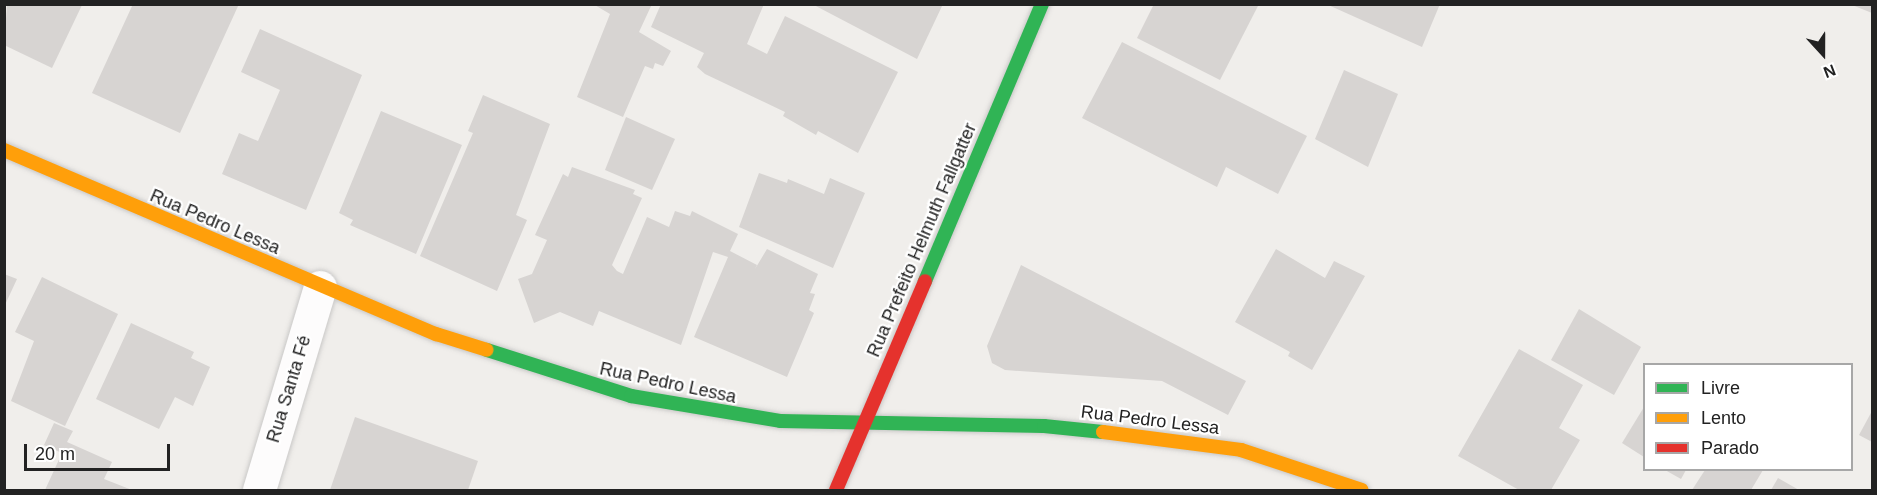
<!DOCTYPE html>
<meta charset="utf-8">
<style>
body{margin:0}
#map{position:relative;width:1877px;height:495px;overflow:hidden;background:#f0eeeb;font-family:Helvetica,sans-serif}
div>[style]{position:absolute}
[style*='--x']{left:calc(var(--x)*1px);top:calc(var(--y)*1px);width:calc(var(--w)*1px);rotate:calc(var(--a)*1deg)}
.building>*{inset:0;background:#d7d4d2}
.roads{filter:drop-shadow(0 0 2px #c9c8c7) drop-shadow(0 0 2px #c9c8c7)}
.street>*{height:33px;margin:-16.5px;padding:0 16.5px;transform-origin:16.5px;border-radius:16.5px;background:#fdfcfc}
.fast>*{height:14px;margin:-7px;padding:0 7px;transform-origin:7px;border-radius:7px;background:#30b455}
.slow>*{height:14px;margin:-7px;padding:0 7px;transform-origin:7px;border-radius:7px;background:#ff9f0a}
.jam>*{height:14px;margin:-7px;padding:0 7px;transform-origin:7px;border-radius:7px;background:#e5322d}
span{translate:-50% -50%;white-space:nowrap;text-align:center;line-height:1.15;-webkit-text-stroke:4.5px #fff;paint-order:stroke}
.street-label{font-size:18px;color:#222}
.frame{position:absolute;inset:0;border:6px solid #222;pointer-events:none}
.legend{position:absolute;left:1643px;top:363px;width:210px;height:108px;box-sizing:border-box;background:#fff;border:2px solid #a7a7a7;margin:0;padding:8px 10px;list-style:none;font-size:18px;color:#222}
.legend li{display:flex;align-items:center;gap:12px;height:30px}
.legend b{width:30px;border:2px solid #a7a7a7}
.north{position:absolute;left:1793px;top:24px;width:60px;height:60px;-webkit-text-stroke:4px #fff;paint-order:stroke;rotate:159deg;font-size:16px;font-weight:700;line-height:24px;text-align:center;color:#222}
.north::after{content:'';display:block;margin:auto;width:21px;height:27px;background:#222;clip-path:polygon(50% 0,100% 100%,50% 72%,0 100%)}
.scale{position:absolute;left:24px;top:444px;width:146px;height:27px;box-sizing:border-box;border:3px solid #222;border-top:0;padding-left:8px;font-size:18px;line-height:21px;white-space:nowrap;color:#222;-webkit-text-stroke:4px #fff;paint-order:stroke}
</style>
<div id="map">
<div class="building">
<div style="clip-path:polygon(133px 4px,239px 4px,180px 133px,92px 93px)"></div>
<div style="clip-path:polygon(593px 4px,652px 4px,639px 32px,671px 51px,663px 66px,655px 63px,653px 69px,645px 66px,623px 117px,577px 97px,610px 14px)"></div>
<div style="clip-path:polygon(661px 4px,764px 4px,747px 44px,767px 54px,785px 16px,898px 72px,858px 153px,818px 131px,816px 135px,783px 116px,785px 112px,705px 74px,697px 67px,704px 53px,651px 27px)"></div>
<div style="clip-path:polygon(812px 4px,943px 4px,917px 59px)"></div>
<div style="clip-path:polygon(1154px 4px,1259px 4px,1220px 80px,1137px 38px)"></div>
<div style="clip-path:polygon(1326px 4px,1440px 4px,1422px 47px)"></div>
<div style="clip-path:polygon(1852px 4px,1872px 4px,1872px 13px,1852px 5px)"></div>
<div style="clip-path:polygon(7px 5px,82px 5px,52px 68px,4px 45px)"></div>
<div style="clip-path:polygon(260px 29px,362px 75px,306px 210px,222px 174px,239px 133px,258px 141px,280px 90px,241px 72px)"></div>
<div style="clip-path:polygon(1122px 42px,1307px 136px,1278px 194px,1226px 167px,1217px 187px,1082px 118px)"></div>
<div style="clip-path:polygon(1344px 70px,1398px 94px,1368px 167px,1315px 139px)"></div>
<div style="clip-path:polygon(483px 95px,550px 124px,516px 215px,527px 220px,497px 291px,420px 256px,473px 133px,468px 131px)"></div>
<div style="clip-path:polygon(381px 111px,462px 145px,416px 254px,350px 225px,353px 220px,339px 213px)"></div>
<div style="clip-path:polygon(626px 117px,675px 139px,652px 190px,605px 170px)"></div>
<div style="clip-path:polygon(572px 167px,635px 190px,633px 194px,642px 198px,612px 265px,617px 271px,623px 274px,647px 217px,669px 227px,675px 211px,690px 216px,692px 211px,738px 234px,730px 251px,757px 265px,755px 269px,767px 249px,818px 274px,810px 293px,815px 294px,809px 310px,814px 313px,787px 377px,694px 337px,728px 257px,713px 252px,681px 345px,599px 311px,593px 326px,560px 312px,534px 323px,518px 279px,532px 274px,547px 240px,535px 235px,563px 174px,568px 177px)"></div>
<div style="clip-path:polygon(759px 173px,787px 183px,788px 179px,824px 194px,830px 178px,865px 193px,833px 268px,739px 227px)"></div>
<div style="clip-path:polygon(1276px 249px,1325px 278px,1334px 261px,1365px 276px,1312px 370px,1288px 356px,1290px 352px,1235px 322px)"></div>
<div style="clip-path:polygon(1021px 265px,1246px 381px,1228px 415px,1162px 381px,1005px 370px,992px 363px,987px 346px)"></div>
<div style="clip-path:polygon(4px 274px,17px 279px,4px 307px)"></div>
<div style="clip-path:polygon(42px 277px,118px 314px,65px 426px,11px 401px,34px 341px,15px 332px)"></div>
<div style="clip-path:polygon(1579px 309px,1641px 347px,1614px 395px,1551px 360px)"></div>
<div style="clip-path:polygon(131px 323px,194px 352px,191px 358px,210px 367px,193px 406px,175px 397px,159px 429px,96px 399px)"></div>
<div style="clip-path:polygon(1519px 349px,1583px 385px,1559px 428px,1580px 440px,1551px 490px,1519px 490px,1458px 456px)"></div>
<div style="clip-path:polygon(1644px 407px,1644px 457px,1622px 443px)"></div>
<div style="clip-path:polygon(1872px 411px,1872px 442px,1859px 435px)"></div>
<div style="clip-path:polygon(355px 417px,478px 461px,468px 490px,330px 490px)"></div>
<div style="clip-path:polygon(54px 423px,73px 431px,67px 442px,112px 462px,104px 479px,132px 490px,45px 490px,62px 453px,44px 445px)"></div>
<div style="clip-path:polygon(1665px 470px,1686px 470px,1681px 479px)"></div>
<div style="clip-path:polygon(1705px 470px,1763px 470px,1751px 490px,1692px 490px)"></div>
<div style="clip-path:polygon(1778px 478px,1799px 490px,1771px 490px)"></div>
</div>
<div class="roads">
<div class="street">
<div style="--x:259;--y:490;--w:212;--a:-73.3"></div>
</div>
<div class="fast">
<div style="--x:925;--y:281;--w:301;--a:-67.1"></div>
<div style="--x:487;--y:350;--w:151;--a:17.7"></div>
<div style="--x:631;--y:396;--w:151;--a:9.5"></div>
<div style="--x:780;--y:421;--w:264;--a:1.1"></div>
<div style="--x:1044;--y:426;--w:59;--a:5.8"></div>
</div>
<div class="slow">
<div style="--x:4;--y:150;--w:470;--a:23.1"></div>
<div style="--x:436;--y:334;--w:53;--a:17.4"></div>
<div style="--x:1103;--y:432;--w:139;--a:7.4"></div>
<div style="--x:1241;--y:450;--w:127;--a:18.3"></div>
</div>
<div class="jam">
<div style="--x:836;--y:490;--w:227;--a:-66.9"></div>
</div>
</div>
<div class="street-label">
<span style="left:215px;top:222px;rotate:23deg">Rua Pedro Lessa</span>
<span style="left:922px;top:240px;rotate:-67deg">Rua Prefeito Helmuth Fallgatter</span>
<span style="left:668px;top:383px;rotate:12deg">Rua Pedro Lessa</span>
<span style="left:289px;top:389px;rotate:-73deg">Rua Santa Fé</span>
<span style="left:1150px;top:420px;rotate:7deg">Rua Pedro Lessa</span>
</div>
<div class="frame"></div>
<ul class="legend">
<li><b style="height:8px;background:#30b455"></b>Livre</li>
<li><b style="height:8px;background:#ff9f0a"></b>Lento</li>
<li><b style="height:8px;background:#e5322d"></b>Parado</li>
</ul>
<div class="north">N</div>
<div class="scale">20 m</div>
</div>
